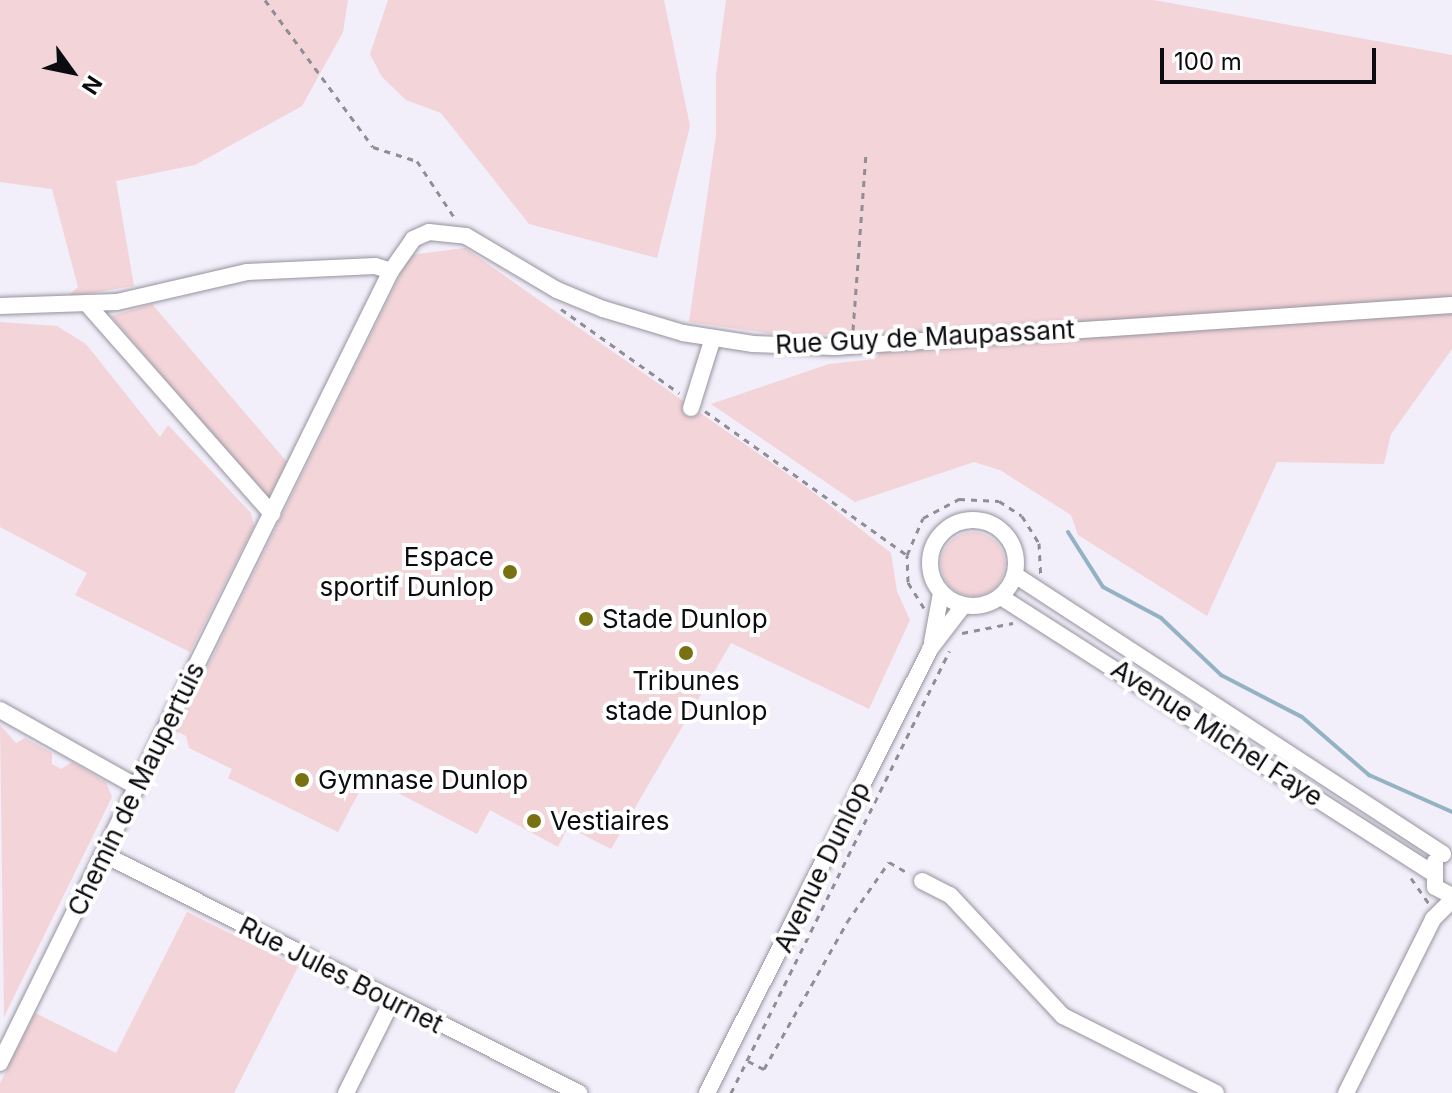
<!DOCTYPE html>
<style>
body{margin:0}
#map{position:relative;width:1452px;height:1093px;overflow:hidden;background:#f2eefa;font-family:Inter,sans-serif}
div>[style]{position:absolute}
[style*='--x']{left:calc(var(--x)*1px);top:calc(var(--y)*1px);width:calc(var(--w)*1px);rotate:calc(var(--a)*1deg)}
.green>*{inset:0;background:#f2d4d9}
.round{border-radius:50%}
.stream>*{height:4px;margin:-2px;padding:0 2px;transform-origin:2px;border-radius:2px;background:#93b2c4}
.path>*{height:3px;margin-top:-1.5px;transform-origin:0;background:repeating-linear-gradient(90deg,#908d96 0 6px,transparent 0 12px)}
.roads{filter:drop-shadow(0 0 2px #97949e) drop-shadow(0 0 2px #97949e)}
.minor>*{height:16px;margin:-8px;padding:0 8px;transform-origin:8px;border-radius:8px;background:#fff}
.minor>.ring{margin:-8px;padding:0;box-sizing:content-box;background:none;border:16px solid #fff;border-radius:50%}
.dots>*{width:22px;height:22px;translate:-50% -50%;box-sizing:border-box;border:4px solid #fff;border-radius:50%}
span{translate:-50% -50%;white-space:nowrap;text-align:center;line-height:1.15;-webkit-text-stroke:8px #fff;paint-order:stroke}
.street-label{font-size:26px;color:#0c0b0f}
.poi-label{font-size:26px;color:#0c0b0f}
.right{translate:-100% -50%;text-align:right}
.left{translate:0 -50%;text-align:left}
.north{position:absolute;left:32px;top:32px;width:80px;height:80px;-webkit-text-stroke:6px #fff;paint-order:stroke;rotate:123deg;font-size:22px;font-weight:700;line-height:32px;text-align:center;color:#0c0b0f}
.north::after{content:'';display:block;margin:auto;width:28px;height:36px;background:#0c0b0f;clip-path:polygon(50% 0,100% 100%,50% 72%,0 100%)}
.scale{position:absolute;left:1160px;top:48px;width:216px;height:36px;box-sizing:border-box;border:4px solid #0c0b0f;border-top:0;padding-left:10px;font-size:24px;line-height:28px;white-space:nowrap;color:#0c0b0f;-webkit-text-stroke:6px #fff;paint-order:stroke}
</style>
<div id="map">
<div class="green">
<div style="clip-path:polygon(0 0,348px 0,343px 32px,302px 106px,195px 165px,116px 181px,134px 286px,67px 297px,78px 287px,52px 189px,0 182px)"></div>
<div style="clip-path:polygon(388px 0,664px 0,690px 126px,657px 258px,529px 224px,441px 113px,406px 100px,382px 77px,370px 54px)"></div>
<div style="clip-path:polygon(726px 0,1154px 0,1452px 55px,1452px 349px,1391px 434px,1384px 464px,1277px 462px,1207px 616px,1078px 535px,1071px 515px,1000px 470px,974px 462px,855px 502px,711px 404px,829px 364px,875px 359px,897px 333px,782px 335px,689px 322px,716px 135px,716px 75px)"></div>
<div style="clip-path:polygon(465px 248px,809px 489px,891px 553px,897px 591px,910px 620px,869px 709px,731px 643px,611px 849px,568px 827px,558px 847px,490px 810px,477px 834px,367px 777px,338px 832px,228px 778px,232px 769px,189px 748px,186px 736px,176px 731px,410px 255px)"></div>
<div style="clip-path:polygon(152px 304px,287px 462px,268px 499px,111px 316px)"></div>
<div style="clip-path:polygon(0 322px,57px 326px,86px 344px,160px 437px,168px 425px,251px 513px,254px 526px,190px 652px,75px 595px,87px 573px,0 527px)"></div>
<div class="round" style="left:941px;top:532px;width:64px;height:64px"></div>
<div style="clip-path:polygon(0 725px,16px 743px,25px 738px,52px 753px,52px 764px,61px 769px,72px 762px,106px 782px,112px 797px,4px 1017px)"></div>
<div style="clip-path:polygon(187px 912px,298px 967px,234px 1093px,0 1093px,0 1083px,35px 1013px,116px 1053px)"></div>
</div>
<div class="stream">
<div style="--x:1068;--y:532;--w:65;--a:57.5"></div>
<div style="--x:1103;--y:587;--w:66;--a:28.1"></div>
<div style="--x:1161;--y:618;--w:83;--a:43.5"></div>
<div style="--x:1221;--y:675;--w:91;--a:27.4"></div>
<div style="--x:1302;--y:717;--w:89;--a:40.9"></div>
<div style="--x:1369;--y:775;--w:91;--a:24"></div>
</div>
<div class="path">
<div style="--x:265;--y:0;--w:182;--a:53.7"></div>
<div style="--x:373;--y:147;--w:46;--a:17.7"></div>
<div style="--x:417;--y:161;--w:71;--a:56.5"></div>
<div style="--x:561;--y:309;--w:145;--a:35.4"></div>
<div style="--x:853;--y:330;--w:179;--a:-85.8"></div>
<div style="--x:705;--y:411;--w:248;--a:35.5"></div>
<div style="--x:924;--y:608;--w:31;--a:-122"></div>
<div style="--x:908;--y:582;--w:27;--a:-92"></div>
<div style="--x:907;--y:555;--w:40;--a:-66.6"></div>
<div style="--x:923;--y:518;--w:41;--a:-27.8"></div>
<div style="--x:959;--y:499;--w:40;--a:2.9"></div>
<div style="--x:999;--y:501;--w:27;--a:33"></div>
<div style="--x:1022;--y:516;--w:32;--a:58"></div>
<div style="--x:1039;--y:543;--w:33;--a:87"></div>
<div style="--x:962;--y:633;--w:52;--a:-11.1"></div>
<div style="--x:1411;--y:878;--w:32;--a:55"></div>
<div style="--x:748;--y:1061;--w:18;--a:27"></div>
<div style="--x:764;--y:1069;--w:169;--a:-60.5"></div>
<div style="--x:847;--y:922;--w:73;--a:-55"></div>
<div style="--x:889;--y:862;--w:24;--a:30"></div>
<div style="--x:731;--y:1093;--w:493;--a:-63.7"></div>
</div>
<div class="roads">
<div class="minor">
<div style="--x:87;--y:304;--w:280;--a:48.6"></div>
<div style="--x:0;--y:306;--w:117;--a:-2"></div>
<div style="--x:117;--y:302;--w:133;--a:-13"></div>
<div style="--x:247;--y:272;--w:128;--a:-2.7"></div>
<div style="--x:375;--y:266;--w:17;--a:17"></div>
<div style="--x:691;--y:408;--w:73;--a:-72.6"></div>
<div class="ring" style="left:930px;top:520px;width:70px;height:70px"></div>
<div style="--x:1015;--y:575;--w:511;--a:33.1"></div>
<div style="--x:1001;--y:597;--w:510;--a:32.6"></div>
<div style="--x:932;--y:642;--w:50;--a:-79.6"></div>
<div style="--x:0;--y:710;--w:157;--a:29.3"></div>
<div style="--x:103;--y:854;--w:533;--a:26.66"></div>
<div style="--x:1435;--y:862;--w:25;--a:90"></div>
<div style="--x:1435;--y:887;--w:19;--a:28"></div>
<div style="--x:922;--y:881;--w:31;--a:27"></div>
<div style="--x:950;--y:895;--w:166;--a:47"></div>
<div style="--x:1063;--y:1016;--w:171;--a:26.7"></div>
<div style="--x:0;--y:1063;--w:883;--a:-63.73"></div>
<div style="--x:391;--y:271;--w:39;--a:-55"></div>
<div style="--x:413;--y:239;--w:17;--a:-24"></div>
<div style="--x:429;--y:232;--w:37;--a:6"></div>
<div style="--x:466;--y:236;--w:106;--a:30.7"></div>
<div style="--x:557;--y:290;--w:50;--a:22.4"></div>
<div style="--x:603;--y:309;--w:84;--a:16.7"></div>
<div style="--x:683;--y:333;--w:71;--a:8.9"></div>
<div style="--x:753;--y:344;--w:81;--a:2.1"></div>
<div style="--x:834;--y:347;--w:619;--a:-3.89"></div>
<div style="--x:346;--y:1093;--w:103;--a:-63.4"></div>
<div style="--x:707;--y:1093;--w:497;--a:-63.3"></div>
<div style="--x:930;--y:649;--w:54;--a:-52.5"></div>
<div style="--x:1346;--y:1093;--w:195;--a:-63.4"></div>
<div style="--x:1433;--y:919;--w:27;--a:-45"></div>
</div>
</div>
<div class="dots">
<div style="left:510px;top:572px;background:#777112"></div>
<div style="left:586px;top:619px;background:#777112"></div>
<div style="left:686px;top:653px;background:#777112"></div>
<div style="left:302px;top:780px;background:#777112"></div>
<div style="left:534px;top:821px;background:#777112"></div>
</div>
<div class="street-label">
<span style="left:925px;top:337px;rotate:-3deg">Rue Guy de Maupassant</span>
<span style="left:1217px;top:733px;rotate:33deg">Avenue Michel Faye</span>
<span style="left:136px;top:789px;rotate:-64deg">Chemin de Maupertuis</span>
<span style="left:822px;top:867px;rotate:-64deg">Avenue Dunlop</span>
<span style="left:341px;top:975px;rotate:27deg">Rue Jules Bournet</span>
</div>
<div class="poi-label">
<span class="right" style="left:494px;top:572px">Espace<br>sportif Dunlop</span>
<span class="left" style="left:602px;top:619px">Stade Dunlop</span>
<span style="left:686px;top:696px">Tribunes<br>stade Dunlop</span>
<span class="left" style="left:318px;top:780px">Gymnase Dunlop</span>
<span class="left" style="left:550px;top:821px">Vestiaires</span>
</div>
<div class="north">N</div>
<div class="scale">100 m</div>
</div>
